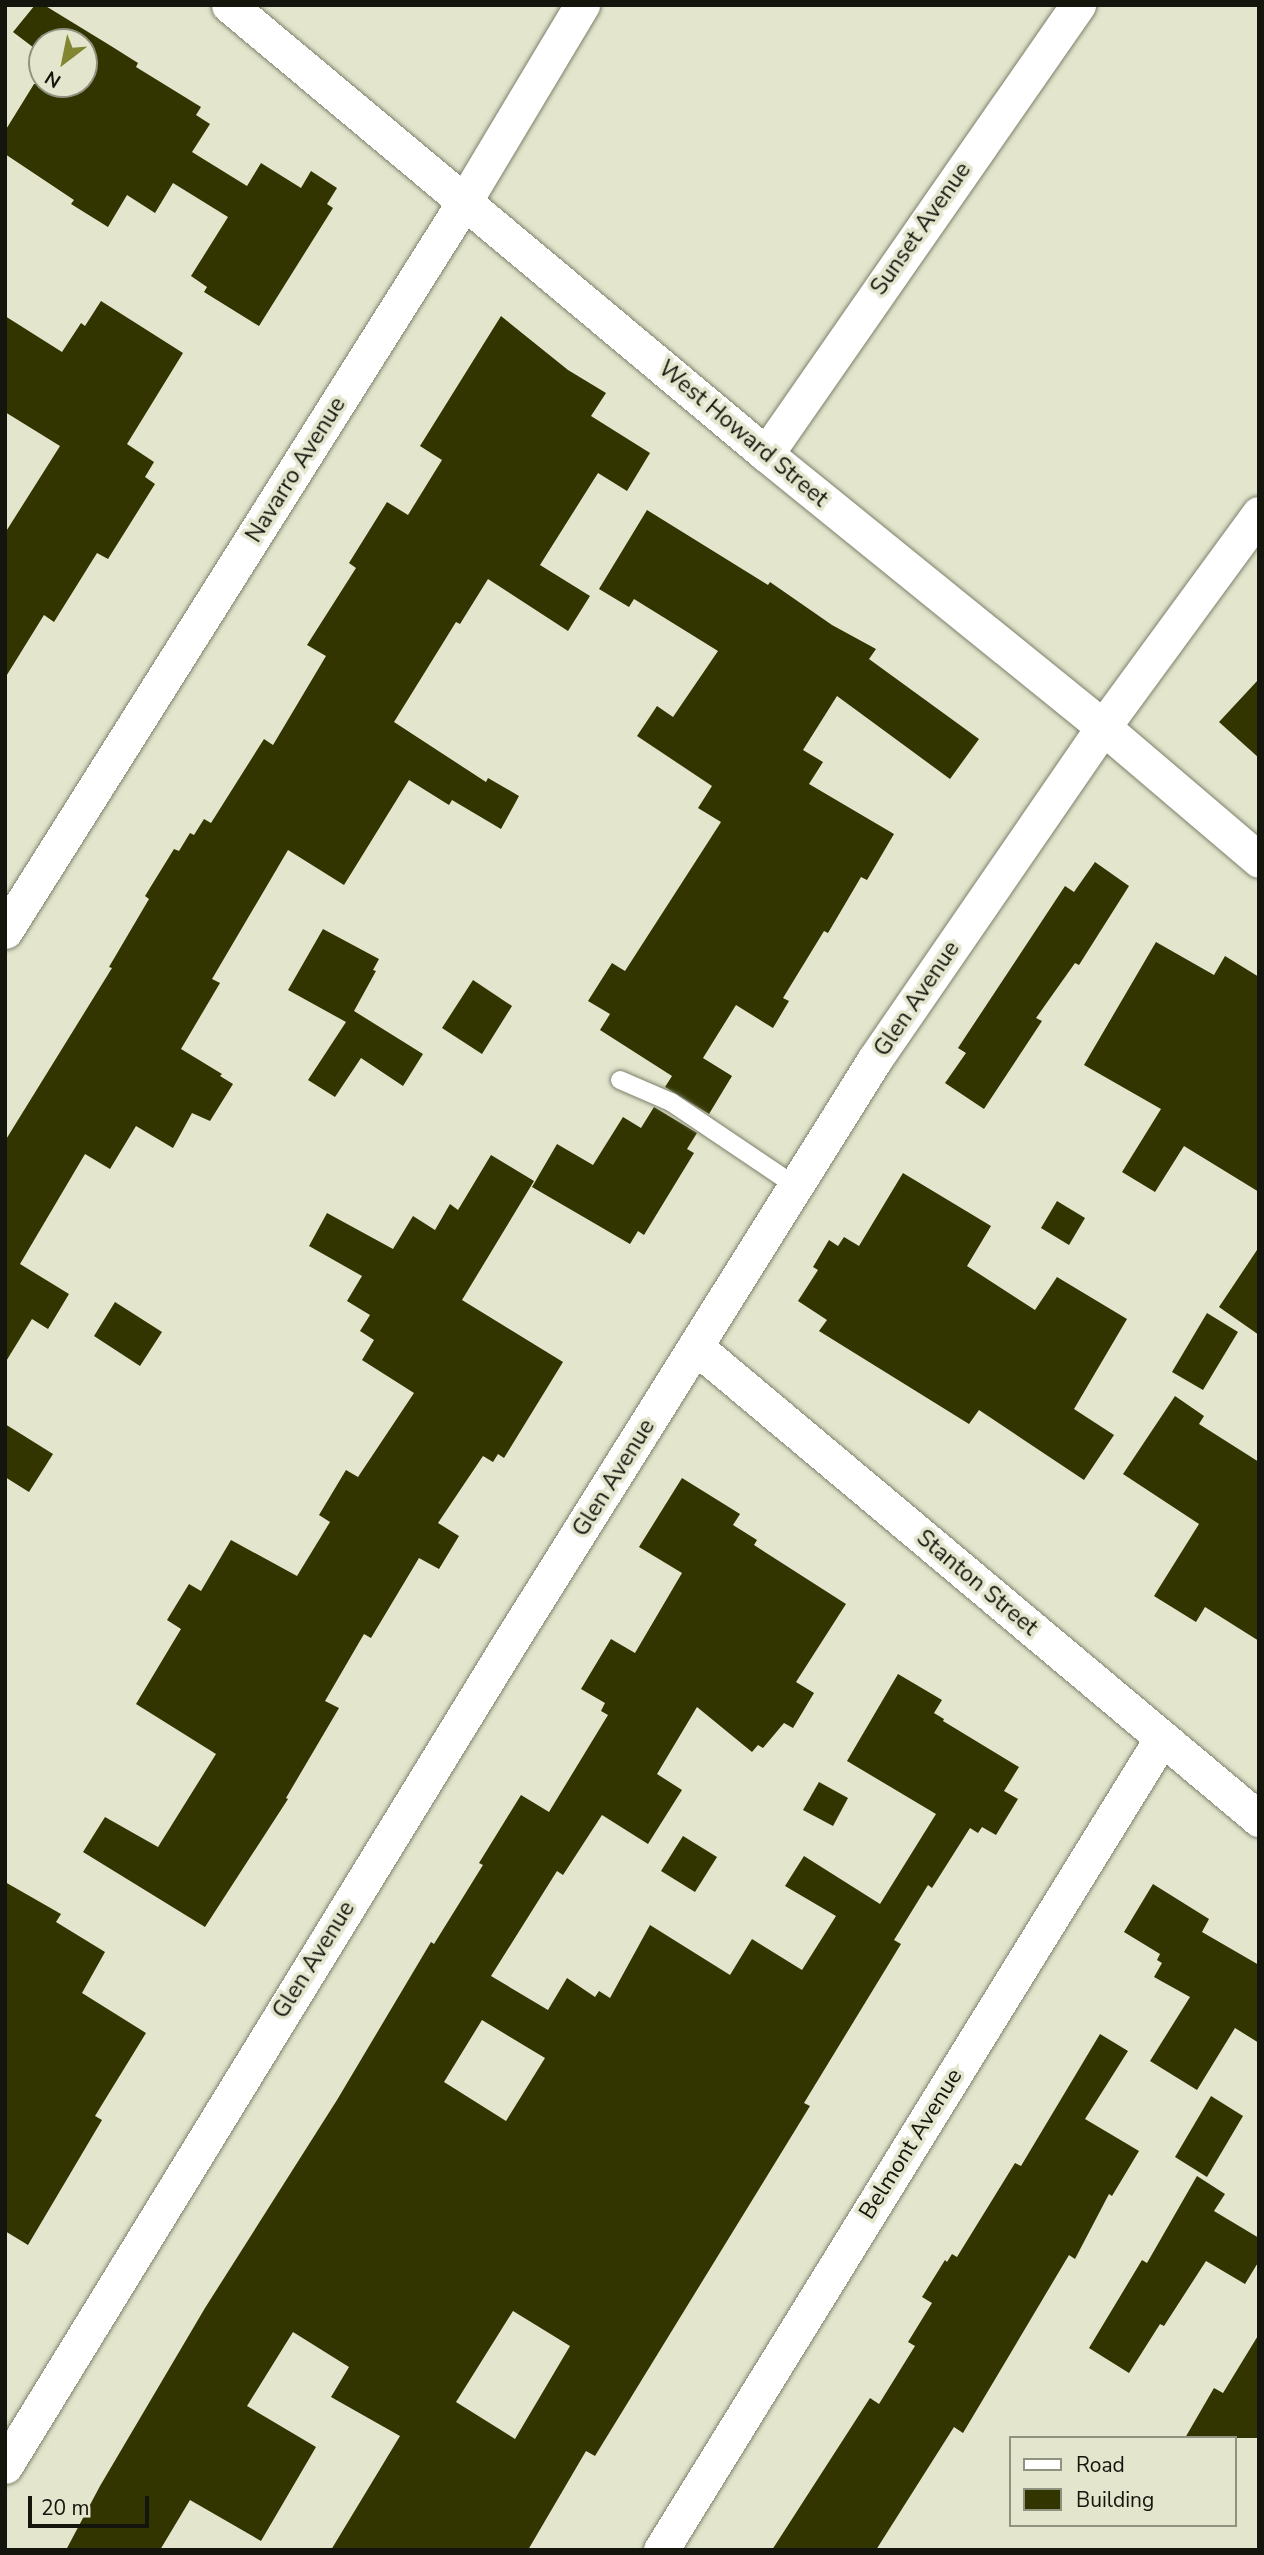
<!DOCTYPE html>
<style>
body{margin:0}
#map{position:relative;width:1264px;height:2555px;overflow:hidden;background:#e3e5cd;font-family:"Nunito Sans",sans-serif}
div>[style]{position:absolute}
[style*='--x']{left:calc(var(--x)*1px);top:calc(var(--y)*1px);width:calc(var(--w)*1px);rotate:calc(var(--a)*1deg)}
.building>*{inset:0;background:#333500}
.roads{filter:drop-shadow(0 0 2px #7e806a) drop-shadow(0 0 2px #7e806a)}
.lane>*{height:18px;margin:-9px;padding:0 9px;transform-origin:9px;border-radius:9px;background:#fff}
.street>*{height:35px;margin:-17.5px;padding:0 17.5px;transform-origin:17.5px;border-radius:17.5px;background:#fff}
span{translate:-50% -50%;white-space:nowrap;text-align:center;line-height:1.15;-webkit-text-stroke:7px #e3e5cd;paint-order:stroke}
.street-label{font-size:23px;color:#14150d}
.frame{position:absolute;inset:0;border:7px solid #14150d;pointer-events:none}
.legend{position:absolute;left:1009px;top:2436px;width:228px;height:91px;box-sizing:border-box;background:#e3e5cd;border:2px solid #909280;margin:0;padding:9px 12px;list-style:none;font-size:21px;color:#14150d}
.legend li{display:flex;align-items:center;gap:14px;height:35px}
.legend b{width:35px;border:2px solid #909280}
.north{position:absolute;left:28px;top:28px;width:70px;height:70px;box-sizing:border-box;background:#e3e5cd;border:2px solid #909280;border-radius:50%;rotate:212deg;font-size:19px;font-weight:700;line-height:28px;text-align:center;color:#14150d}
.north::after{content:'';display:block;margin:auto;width:24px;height:32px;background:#838631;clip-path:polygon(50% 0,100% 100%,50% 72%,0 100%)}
.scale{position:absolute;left:28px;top:2496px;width:121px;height:32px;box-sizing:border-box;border:4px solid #14150d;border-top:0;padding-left:9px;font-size:21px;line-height:24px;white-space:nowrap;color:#14150d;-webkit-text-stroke:5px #e3e5cd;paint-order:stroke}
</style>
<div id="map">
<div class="building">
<div style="clip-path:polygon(35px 5px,44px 5px,111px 46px,138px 63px,136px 67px,201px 107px,196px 115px,210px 124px,192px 152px,247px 186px,261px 163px,301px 188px,311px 171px,337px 188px,327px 204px,333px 208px,259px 326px,204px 292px,207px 287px,191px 276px,228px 217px,173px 183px,155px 213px,127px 195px,108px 227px,71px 204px,74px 200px,5px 154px,5px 131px,34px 84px,84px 84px,84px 42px,42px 42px,42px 54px,13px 32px)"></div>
<div style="clip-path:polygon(101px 301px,183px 353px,127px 444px,154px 462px,145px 477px,155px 484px,108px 559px,97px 553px,54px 622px,44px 615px,5px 678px,5px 533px,60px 446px,5px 412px,5px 316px,62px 352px,81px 323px,85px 326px)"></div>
<div style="clip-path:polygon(501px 316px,568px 370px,606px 393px,591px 416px,650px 453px,627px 491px,598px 473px,540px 565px,590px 596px,568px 631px,488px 579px,460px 624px,456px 622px,394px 722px,486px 782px,488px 778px,519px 796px,501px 829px,452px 800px,449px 805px,409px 780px,344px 885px,288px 850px,212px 979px,220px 983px,181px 1049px,222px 1074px,220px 1076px,233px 1084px,210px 1121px,192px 1113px,173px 1148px,136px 1126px,110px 1169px,85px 1154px,20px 1264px,69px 1294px,48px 1329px,32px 1319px,5px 1363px,5px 1141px,112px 968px,109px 967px,149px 899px,145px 896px,174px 849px,179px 851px,190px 833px,194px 835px,204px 819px,211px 823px,264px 739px,273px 745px,326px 656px,307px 645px,356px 568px,349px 563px,387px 502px,408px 515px,442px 460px,420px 446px)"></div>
<div style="clip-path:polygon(647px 510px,768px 585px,770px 582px,832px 625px,876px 649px,869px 659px,979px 739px,950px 779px,837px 696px,803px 750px,823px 762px,809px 784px,894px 834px,867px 880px,861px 877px,828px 933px,824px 931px,783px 998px,789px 1001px,773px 1028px,736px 1005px,703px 1058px,732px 1076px,709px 1114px,665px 1087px,672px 1076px,600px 1030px,610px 1014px,588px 1001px,612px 963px,625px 971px,721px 822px,698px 808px,712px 786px,637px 736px,657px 706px,673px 717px,718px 651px,634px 599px,629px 607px,599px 589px)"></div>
<div style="clip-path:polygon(1259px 679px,1259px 758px,1219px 722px)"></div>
<div style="clip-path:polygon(1095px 862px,1129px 886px,1079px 965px,1075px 963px,1036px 1018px,1042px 1021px,984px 1109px,945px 1083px,966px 1053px,958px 1048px,1065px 886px,1074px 892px)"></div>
<div style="clip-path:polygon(323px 929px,379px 959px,373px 970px,376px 971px,354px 1011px,423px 1054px,403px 1086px,361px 1058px,335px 1097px,308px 1080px,346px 1022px,288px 990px)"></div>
<div style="clip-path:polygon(1156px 942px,1214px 975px,1225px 956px,1259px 977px,1259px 1192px,1184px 1146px,1155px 1192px,1122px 1172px,1161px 1109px,1084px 1065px)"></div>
<div style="clip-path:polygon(473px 980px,512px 1006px,482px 1054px,442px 1028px)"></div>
<div style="clip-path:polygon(654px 1107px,697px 1133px,687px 1149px,694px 1153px,644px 1235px,638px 1231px,630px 1244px,532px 1187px,557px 1144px,593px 1165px,623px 1117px,641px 1128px)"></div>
<div style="clip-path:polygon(491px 1155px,534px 1181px,462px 1300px,563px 1362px,504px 1458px,498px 1454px,493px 1462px,483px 1456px,438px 1523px,459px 1536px,439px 1569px,419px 1558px,371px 1638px,364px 1634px,325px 1701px,339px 1708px,286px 1798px,288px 1799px,205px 1927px,83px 1852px,105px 1817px,158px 1847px,216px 1754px,136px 1704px,181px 1629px,167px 1620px,189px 1584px,201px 1591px,231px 1540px,297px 1576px,330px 1522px,319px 1515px,346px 1470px,358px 1477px,414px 1393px,362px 1360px,374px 1340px,360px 1331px,370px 1315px,347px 1301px,362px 1276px,309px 1246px,327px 1213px,393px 1249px,413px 1216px,435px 1230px,450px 1204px,458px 1210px)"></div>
<div style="clip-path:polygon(903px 1173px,991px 1226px,967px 1266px,1035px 1310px,1057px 1277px,1127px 1319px,1074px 1409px,1114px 1435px,1084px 1480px,979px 1410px,969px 1424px,819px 1331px,827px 1320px,798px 1301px,818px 1270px,813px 1267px,829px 1240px,838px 1246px,844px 1237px,859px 1246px)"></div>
<div style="clip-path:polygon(1057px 1201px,1085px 1218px,1069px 1245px,1041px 1228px)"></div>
<div style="clip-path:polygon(1259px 1247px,1259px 1335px,1219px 1307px)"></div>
<div style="clip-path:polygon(115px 1302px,162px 1332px,140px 1366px,94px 1336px)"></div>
<div style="clip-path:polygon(1207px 1313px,1238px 1332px,1203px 1390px,1172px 1372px)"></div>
<div style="clip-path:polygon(1175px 1396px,1204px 1416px,1199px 1424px,1259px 1462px,1259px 1641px,1205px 1607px,1196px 1622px,1154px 1596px,1199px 1524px,1123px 1474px)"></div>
<div style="clip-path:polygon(5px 1424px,53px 1454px,29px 1492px,5px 1477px)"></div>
<div style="clip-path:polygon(evenodd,682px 1478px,740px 1514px,733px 1525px,757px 1540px,754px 1545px,846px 1604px,796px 1682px,814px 1693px,793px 1728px,784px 1723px,763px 1748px,758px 1745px,752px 1752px,697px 1707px,657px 1774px,682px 1790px,648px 1844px,602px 1815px,563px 1875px,557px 1871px,491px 1976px,548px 2010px,567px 1978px,595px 1997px,599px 1991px,610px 1998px,650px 1925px,730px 1975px,752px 1939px,802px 1970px,836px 1916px,785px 1886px,804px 1856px,880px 1904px,936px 1814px,847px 1761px,898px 1674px,942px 1700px,934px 1713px,944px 1719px,943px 1721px,1019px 1767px,1004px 1791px,1018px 1799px,996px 1835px,982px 1827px,978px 1833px,970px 1828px,932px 1888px,928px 1885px,894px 1940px,901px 1944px,804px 2103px,810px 2106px,595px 2456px,586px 2451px,528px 2550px,331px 2550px,400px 2436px,331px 2397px,349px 2367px,293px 2332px,247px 2406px,316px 2447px,261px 2541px,190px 2500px,160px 2550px,66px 2550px,100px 2486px,205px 2308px,337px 2100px,431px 1942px,434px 1944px,483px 1865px,479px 1863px,521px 1795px,549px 1812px,608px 1715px,601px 1711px,605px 1703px,581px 1689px,611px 1639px,635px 1653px,682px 1573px,639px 1547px,682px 1478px,482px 2020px,545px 2058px,506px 2121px,444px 2082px,482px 2020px,682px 1478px,513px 2311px,570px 2346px,515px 2439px,456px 2402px,513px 2311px)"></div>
<div style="clip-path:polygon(819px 1782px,848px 1798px,833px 1826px,803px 1810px)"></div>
<div style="clip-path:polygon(683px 1836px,717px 1857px,695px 1892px,661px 1871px)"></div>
<div style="clip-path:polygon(5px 1882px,61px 1914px,56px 1922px,105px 1952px,82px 1993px,146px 2033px,95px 2116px,102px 2120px,28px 2245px,5px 2231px)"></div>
<div style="clip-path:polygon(1153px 1884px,1209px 1919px,1202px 1932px,1259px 1965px,1259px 2043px,1235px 2028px,1197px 2090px,1150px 2061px,1190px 1997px,1154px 1977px,1162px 1963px,1157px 1960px,1160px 1954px,1124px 1932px)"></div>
<div style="clip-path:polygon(1100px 2034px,1128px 2051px,1085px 2119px,1139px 2151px,1112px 2196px,1109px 2194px,1075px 2259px,1069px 2255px,963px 2433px,954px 2427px,876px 2550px,772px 2550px,870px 2398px,879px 2404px,915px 2346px,908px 2342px,932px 2303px,922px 2297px,945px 2260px,947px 2262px,952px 2254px,957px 2257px,1015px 2163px,1021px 2166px)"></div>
<div style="clip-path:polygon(1211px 2096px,1243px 2116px,1207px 2177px,1175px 2157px)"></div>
<div style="clip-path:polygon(1197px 2176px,1225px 2194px,1214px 2211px,1259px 2238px,1259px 2261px,1245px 2284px,1206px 2261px,1164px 2326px,1160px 2324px,1129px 2373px,1089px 2348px,1142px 2260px,1147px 2263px)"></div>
<div style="clip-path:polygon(1259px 2334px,1259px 2438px,1185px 2438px,1214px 2388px,1223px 2393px)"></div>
</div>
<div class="roads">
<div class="lane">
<div style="--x:620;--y:1080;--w:56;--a:23.3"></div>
<div style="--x:671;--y:1102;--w:148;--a:34"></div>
</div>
<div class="street">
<div style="--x:229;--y:5;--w:700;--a:39.9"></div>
<div style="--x:766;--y:454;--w:434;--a:39"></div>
<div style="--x:1103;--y:727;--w:205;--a:40.4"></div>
<div style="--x:766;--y:454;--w:547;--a:-55.21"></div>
<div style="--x:5;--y:931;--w:861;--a:-57.8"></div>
<div style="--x:464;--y:202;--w:230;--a:-59.1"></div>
<div style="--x:696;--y:1347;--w:735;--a:39.98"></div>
<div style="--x:5;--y:2466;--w:970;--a:-58.49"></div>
<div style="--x:512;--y:1639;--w:684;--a:-57.96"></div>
<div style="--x:875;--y:1059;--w:403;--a:-55.5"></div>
<div style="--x:1103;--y:727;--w:264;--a:-53.8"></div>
<div style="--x:661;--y:2550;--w:954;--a:-58.33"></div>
</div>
</div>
<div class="street-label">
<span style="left:921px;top:229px;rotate:-55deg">Sunset Avenue</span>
<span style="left:743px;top:434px;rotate:40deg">West Howard Street</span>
<span style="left:296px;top:470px;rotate:-58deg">Navarro Avenue</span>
<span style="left:917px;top:999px;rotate:-56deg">Glen Avenue</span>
<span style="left:614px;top:1478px;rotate:-58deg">Glen Avenue</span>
<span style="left:977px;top:1583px;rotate:40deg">Stanton Street</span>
<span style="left:314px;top:1960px;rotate:-58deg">Glen Avenue</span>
<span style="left:911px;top:2144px;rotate:-58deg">Belmont Avenue</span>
</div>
<div class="frame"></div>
<ul class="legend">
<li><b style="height:9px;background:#fff"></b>Road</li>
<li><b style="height:19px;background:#333500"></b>Building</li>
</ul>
<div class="north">N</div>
<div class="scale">20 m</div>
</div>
